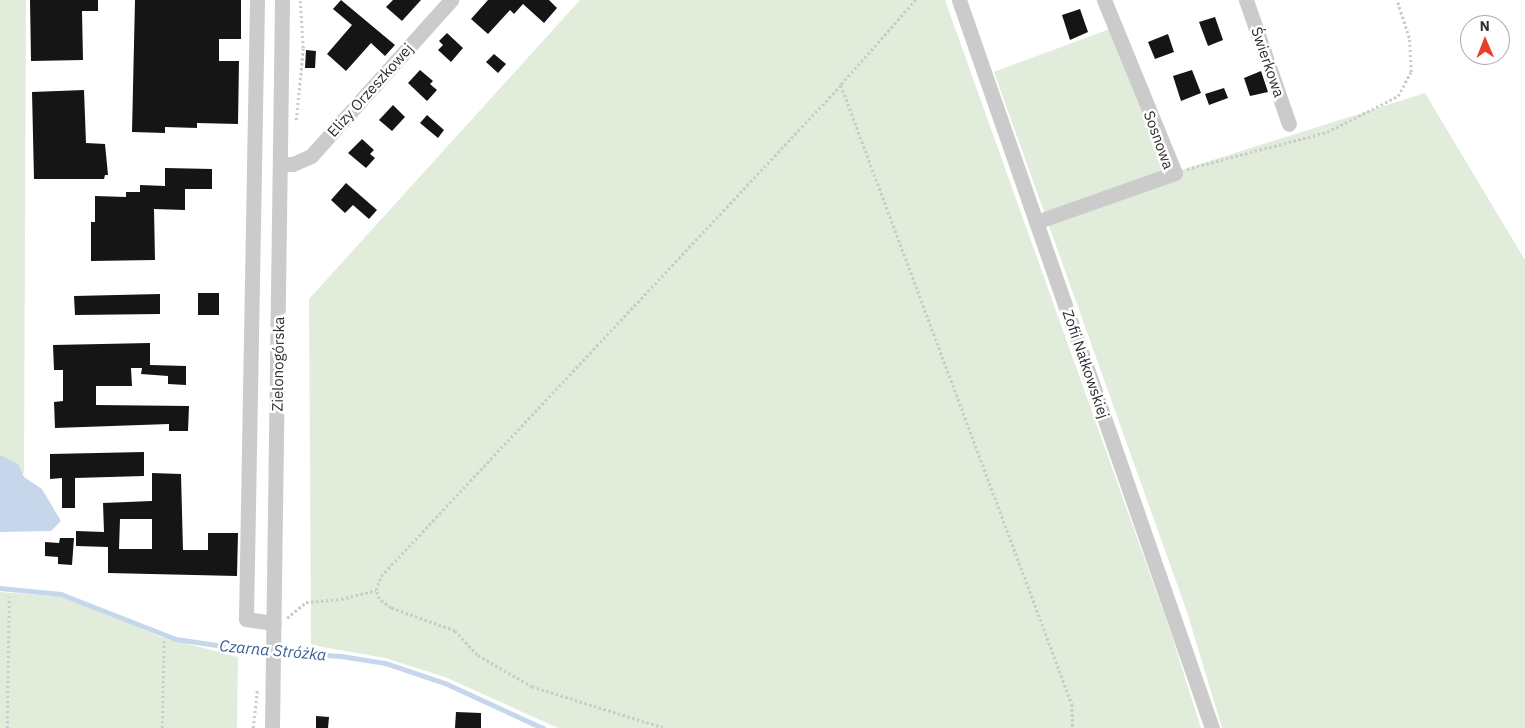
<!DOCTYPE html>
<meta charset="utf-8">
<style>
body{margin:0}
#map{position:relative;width:1525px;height:728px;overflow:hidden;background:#fff;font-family:"IBM Plex Sans",sans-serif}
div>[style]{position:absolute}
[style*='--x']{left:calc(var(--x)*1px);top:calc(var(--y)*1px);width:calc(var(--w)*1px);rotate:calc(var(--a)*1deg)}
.green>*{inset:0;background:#e1ecdb}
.water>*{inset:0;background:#c6d7ec}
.stream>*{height:4.5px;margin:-2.25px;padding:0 2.25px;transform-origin:2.25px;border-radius:2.25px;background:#c6d7ec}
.building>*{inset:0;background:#151515}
.path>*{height:2.5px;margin-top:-1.25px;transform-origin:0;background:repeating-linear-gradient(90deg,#cbcbcb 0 2.5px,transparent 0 5px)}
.minor>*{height:15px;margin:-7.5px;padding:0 7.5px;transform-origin:7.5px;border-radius:7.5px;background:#cbcbcb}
span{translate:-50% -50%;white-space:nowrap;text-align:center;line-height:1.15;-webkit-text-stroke:5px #fff;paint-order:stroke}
.street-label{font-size:15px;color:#2e2e2e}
.water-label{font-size:16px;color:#396092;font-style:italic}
.north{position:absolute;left:1460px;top:15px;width:50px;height:50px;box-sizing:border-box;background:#fff;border:1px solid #ababab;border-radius:50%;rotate:359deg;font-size:14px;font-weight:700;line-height:20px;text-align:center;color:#2e2e2e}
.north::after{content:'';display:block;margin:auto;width:18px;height:22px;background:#ea3e2a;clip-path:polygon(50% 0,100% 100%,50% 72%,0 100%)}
</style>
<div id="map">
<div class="green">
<div style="clip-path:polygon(0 0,26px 0,24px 473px,0 482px)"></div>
<div style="clip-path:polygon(580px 0,945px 0,1170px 630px,1201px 728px,558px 728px,445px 677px,385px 658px,311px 645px,309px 299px)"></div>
<div style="clip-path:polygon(1115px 27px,1175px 172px,1425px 93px,1525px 260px,1525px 728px,1222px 728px,1187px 612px,994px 72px)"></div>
<div style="clip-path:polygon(0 592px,67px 597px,161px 637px,238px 657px,237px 728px,0 728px)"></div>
</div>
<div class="water">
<div style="clip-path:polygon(0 455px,18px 464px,24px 477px,42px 489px,61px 521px,51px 531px,0 532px)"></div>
</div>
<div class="stream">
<div style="--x:0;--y:588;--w:61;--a:5.6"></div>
<div style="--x:61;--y:594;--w:123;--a:21.4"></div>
<div style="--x:176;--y:639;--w:82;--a:8.4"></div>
<div style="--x:257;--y:651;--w:84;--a:3.4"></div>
<div style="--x:341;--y:656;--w:45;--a:9"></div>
<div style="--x:385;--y:663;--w:63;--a:18.4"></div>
<div style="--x:445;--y:683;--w:108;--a:24.7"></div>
</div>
<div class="building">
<div style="clip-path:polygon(30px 0,98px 0,98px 11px,82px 11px,83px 60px,31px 61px)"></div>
<div style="clip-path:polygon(135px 0,241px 0,241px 39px,219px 39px,219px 61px,239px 61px,238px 124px,197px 123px,197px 128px,165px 127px,165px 133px,132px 132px)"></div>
<div style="clip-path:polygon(341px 0,395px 45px,385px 56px,371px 43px,346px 71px,327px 54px,352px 25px,333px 9px)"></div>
<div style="clip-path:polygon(393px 0,421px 0,402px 21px,386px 7px)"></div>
<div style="clip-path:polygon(488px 0,549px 0,557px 8px,544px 23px,523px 4px,514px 14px,510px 10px,488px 34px,471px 19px)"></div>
<div style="clip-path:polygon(1080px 9px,1088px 32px,1070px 40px,1062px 15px)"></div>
<div style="clip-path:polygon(1215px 17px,1223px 40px,1208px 46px,1199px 22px)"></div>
<div style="clip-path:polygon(447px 33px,463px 48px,451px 62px,438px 50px,443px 45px,439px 41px)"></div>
<div style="clip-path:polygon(1168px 34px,1174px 52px,1155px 59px,1148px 42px)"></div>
<div style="clip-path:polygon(306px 50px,316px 51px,315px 68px,305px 68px)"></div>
<div style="clip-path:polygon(494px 54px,506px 64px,498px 73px,486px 62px)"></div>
<div style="clip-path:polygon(420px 70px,433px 81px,430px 84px,437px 90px,427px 101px,408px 83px)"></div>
<div style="clip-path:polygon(1192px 70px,1201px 93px,1181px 101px,1173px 76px)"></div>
<div style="clip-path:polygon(1261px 71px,1268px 92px,1250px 96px,1244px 78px)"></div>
<div style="clip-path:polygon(1224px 88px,1228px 98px,1209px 105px,1205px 94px)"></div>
<div style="clip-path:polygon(84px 90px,86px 143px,105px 144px,108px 175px,105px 175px,104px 179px,34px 179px,32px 92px)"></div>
<div style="clip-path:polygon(393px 105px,405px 117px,392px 131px,379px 120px)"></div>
<div style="clip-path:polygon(427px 115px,444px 130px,438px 138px,420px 123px)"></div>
<div style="clip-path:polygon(362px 139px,374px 150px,370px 154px,375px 158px,366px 168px,348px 153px)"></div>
<div style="clip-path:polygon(165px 168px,212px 169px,212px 189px,185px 189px,185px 210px,154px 209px,155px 260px,91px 261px,91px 222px,95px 222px,95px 196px,126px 197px,126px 192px,140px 192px,140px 185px,165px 186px)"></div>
<div style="clip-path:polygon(346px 183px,377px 210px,369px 219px,353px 205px,345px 213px,331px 200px)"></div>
<div style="clip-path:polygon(198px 293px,219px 293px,219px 315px,198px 315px)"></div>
<div style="clip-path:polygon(160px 294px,160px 314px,75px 315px,74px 296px)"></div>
<div style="clip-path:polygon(150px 343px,150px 365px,186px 366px,186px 385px,168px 384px,168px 376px,141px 374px,142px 368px,131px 368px,132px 386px,96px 386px,96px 405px,189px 406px,188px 431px,169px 431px,169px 424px,55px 428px,54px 402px,63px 401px,63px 370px,54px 370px,53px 345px)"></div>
<div style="clip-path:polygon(144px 452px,144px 476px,75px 478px,75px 508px,62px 508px,62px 478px,50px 479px,50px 454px)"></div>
<div style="clip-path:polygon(evenodd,152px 473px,181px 474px,183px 550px,208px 550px,208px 533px,238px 533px,237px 576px,108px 573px,108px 547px,76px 546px,76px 531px,104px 532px,103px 503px,152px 501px,152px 473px,120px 519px,152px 519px,152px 549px,119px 549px,120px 519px)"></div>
<div style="clip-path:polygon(60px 538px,74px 538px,72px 565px,58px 564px,58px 557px,45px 556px,45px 542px,59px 543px)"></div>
<div style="clip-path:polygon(456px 712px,481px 713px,481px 728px,455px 728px)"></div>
<div style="clip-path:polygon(316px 716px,329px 717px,328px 728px,316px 728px)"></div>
</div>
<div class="path">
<div style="--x:916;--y:0;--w:113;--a:131.4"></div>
<div style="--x:841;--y:85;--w:661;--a:69.54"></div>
<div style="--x:1072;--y:704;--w:24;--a:88"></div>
<div style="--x:296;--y:120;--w:72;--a:-84.4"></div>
<div style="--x:303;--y:48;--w:48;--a:-93.6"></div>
<div style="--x:1187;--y:169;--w:145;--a:-14.8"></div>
<div style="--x:1327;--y:132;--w:80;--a:-26.9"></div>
<div style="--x:1398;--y:96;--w:27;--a:-62"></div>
<div style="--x:1411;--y:72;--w:34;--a:-93"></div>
<div style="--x:1409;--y:38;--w:40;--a:-108"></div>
<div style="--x:287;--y:618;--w:25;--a:-40"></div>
<div style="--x:306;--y:602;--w:35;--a:-5"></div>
<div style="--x:341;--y:599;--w:36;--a:-14"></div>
<div style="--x:7;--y:728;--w:131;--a:-89.1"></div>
<div style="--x:162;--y:728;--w:88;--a:-88.7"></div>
<div style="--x:253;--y:728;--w:38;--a:-84"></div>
<div style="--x:663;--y:728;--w:137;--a:-162.6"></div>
<div style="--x:532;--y:687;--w:64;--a:-149.8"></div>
<div style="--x:477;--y:655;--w:33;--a:-133"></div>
<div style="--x:455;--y:631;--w:68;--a:-160.2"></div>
<div style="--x:391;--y:608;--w:15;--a:-143"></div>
<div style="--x:379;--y:599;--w:9;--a:-108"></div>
<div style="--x:376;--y:590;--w:15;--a:-70"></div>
<div style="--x:381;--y:576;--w:673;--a:-46.87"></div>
</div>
<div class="minor">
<div style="--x:257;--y:0;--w:619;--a:91.02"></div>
<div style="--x:246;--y:619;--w:28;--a:8"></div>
<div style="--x:959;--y:0;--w:771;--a:70.84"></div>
<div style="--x:1246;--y:0;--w:131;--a:70.9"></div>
<div style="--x:280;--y:164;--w:13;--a:0"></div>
<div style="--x:293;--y:164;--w:20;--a:-24"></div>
<div style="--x:311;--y:156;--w:210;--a:-48.1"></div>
<div style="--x:1036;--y:222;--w:147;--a:-19.4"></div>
<div style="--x:1175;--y:173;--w:187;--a:-112.3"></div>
<div style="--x:272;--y:728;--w:728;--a:-89.21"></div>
</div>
<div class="street-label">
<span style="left:1268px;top:62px;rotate:71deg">Świerkowa</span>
<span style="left:370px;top:90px;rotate:-48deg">Elizy Orzeszkowej</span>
<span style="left:1159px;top:140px;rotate:70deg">Sosnowa</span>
<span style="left:278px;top:364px;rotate:-89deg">Zielonogórska</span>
<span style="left:1086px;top:364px;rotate:71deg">Zofii Nałkowskiej</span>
</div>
<div class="water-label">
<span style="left:273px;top:650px;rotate:5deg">Czarna Stróżka</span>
</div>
<div class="north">N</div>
</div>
